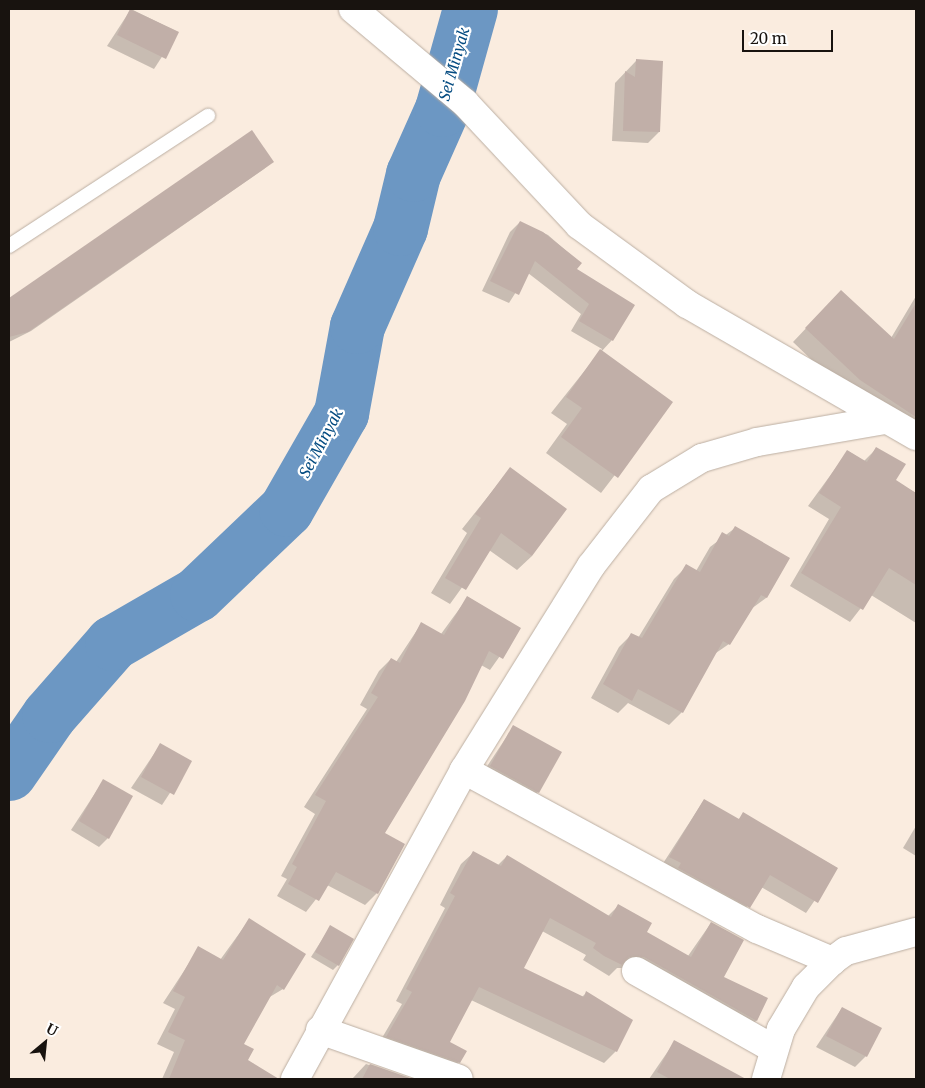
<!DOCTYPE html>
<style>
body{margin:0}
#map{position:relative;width:925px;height:1088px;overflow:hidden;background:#faecdf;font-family:Merriweather,serif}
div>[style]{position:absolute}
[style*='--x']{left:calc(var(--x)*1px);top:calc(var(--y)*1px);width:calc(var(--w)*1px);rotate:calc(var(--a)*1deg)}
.shadow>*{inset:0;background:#0003}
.river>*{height:55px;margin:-27.5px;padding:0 27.5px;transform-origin:27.5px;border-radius:27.5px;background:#6c97c3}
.building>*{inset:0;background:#c1afa8}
.roads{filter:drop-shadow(0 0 1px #bbaea2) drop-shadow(0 0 1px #bbaea2)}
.lane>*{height:14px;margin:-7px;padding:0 7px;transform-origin:7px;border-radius:7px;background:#fff}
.street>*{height:28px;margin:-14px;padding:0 14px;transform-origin:14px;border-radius:14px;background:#fff}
span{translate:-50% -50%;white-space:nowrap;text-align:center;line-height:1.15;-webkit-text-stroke:4.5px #fff;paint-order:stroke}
.water-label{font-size:15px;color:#044b81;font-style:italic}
.frame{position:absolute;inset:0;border:10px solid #18130f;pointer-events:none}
.north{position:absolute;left:20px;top:1018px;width:50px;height:50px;-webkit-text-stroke:4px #fff;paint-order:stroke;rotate:28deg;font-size:14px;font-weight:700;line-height:20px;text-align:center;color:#18130f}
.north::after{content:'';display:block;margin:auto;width:18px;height:22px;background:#18130f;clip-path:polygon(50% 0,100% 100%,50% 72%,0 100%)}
.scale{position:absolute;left:742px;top:30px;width:91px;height:22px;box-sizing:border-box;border:2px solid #18130f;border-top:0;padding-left:6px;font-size:15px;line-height:18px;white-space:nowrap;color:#18130f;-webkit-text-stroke:4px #fff;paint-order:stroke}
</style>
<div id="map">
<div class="shadow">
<div style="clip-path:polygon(131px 9px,178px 32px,154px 69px,107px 46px)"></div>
<div style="clip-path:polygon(636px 61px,659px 132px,648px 143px,612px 141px,615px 83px)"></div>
<div style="clip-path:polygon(251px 132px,272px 162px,264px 169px,31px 331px,9px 342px,9px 300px)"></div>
<div style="clip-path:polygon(520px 222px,548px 235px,580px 263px,575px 269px,612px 340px,601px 352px,671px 402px,601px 493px,546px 453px,567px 424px,551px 413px,602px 349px,571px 331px,581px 314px,528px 273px,509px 303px,482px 291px,510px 232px)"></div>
<div style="clip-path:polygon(916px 296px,916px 420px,905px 431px,846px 393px,793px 342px,828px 305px,891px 338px)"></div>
<div style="clip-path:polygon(877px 448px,894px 481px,916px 493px,916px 623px,871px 595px,850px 622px,790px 586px,829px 519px,808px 506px,848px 451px,864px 461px)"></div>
<div style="clip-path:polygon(510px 469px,532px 556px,517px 570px,489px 550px,450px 604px,431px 593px,467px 533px,462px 529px)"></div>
<div style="clip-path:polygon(735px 528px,789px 558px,766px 598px,751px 609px,729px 644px,713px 655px,682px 712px,669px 725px,628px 703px,618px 713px,591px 698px,619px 647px,632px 634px,638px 638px,674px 579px,687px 566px,696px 571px,710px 547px)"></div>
<div style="clip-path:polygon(468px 597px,519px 629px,490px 670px,481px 665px,383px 833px,404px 845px,377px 893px,365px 905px,327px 885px,306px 912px,277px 896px,287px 879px,281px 876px,315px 814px,304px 807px,367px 709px,360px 705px,379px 671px,391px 659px,396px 662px,421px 624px,441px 634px)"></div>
<div style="clip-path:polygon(513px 727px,538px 792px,527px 803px,480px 777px)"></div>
<div style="clip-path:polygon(160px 745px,191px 761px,162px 805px,131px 788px)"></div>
<div style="clip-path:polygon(103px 781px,108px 838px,99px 847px,71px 830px)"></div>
<div style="clip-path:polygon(704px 800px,738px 820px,744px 814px,837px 868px,806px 913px,761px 887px,740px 916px,660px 868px)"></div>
<div style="clip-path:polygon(916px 826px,916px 856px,903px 848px)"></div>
<div style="clip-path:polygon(473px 853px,497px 866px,507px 856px,608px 916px,618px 906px,645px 933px,688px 956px,711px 923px,722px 977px,766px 998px,756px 1021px,744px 1032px,632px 968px,617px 968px,609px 976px,583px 960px,586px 955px,542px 931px,522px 968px,582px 997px,586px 993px,616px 1051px,604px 1063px,471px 1000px,448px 1042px,459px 1062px,447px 1074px,376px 1048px,402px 1004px,396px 1001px,445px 908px,440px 905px,461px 864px)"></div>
<div style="clip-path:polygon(249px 920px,283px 989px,268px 998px,242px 1044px,246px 1061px,254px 1064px,246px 1079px,162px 1079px,174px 1052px,157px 1044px,175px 1009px,163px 1003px,199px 948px,220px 960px)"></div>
<div style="clip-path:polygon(330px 927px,338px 965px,333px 970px,311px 957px)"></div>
<div style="clip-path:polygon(842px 1008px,866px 1056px,855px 1067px,816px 1047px)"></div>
<div style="clip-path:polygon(675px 1041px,732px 1073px,728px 1079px,649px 1079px)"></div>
<div style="clip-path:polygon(366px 1064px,409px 1079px,352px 1079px)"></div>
</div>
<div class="river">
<div style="--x:9;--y:773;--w:70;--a:-55.4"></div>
<div style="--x:49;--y:715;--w:96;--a:-48.8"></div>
<div style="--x:112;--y:643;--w:98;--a:-30"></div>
<div style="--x:197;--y:594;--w:123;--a:-43.7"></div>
<div style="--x:286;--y:509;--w:111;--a:-60.2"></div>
<div style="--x:341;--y:413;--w:88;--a:-79.6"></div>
<div style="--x:357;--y:326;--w:107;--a:-66.3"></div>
<div style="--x:400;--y:228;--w:56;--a:-76.5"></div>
<div style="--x:413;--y:174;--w:71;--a:-66"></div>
<div style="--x:442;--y:109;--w:104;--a:-74.4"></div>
</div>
<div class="building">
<div style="clip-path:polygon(130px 9px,179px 32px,166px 59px,117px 35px)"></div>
<div style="clip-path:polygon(636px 59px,663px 61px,660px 132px,623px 131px,625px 71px,635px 77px)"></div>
<div style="clip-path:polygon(252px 130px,274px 162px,28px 332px,9px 337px,9px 298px)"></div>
<div style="clip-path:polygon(520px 221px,543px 232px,582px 263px,577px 269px,635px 305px,613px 341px,579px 321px,589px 304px,535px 261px,519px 295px,490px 281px)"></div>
<div style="clip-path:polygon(841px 290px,894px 339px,916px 303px,916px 417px,860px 380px,805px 328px)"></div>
<div style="clip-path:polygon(600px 349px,673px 402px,618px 478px,561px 437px,582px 408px,566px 397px)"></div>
<div style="clip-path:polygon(876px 447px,906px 464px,896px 480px,916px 493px,916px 585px,889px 568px,863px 610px,801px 573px,841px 507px,819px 493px,847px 450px,867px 462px)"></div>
<div style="clip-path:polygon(510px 467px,567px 509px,532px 556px,501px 533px,466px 590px,445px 578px,481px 518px,475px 514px)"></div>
<div style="clip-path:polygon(735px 526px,790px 558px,767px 598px,761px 595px,730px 645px,723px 641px,683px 713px,638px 689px,632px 701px,603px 684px,631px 633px,642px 638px,686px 564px,700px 572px,722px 532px,729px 536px)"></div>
<div style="clip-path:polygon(467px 596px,521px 628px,503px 659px,489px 651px,465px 701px,385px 833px,405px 844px,378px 894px,336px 872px,319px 901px,288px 884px,297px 867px,292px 864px,326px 801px,315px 795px,378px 697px,371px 693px,391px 658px,400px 663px,421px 622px,444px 635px)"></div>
<div style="clip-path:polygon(513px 725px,562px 752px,539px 793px,490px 766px)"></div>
<div style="clip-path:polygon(160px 743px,192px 761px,174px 795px,141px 777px)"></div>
<div style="clip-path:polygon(103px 779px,133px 796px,109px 839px,79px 821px)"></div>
<div style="clip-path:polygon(704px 799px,739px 819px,743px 812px,838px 868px,818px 903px,770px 875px,750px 908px,678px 868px,681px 863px,669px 857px)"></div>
<div style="clip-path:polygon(473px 851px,501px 866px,507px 855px,611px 917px,618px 904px,652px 923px,647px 932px,691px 957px,711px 922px,744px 940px,724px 977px,768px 998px,757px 1021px,644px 957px,629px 957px,622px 965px,604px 956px,593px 948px,596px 943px,550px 918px,524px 968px,584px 997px,586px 991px,633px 1020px,617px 1052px,479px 987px,450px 1042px,467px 1051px,460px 1063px,386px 1037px,412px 992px,406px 989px,455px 896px,450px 893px)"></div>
<div style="clip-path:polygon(249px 918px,306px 954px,284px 990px,277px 985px,244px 1044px,254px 1049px,248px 1060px,279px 1079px,169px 1079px,185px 1040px,168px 1032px,185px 997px,173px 991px,198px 946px,223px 960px)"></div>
<div style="clip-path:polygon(330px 925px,354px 939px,339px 966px,315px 952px)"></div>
<div style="clip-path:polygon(842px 1007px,882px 1028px,867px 1057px,826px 1036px)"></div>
<div style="clip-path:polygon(674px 1040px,746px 1079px,670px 1079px,657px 1072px)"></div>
<div style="clip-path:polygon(370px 1064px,413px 1079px,362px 1079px)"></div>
</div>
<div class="roads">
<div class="lane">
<div style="--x:9;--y:246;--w:238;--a:-33.2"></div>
</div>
<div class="street">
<div style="--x:353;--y:9;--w:146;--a:40"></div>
<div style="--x:465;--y:103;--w:167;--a:46.9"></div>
<div style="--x:579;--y:225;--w:134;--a:36.2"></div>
<div style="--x:687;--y:304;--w:264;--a:30"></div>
<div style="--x:464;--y:770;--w:333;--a:28.5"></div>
<div style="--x:757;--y:929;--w:82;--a:23.1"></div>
<div style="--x:636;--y:971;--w:156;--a:29.5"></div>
<div style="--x:320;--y:1030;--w:147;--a:19.4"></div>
<div style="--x:295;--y:1079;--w:352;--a:-61.3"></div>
<div style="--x:464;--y:770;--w:240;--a:-58.1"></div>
<div style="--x:591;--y:566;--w:98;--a:-52.1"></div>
<div style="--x:651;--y:489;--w:60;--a:-31.3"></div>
<div style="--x:702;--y:458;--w:57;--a:-16.2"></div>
<div style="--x:757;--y:442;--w:129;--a:-9.8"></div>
<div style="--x:766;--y:1079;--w:52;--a:-73.3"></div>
<div style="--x:781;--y:1029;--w:49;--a:-59.2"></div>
<div style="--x:806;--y:987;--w:37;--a:-45"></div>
<div style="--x:832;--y:961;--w:17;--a:-36"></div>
<div style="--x:846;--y:951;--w:73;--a:-15.2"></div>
</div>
</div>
<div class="water-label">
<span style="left:454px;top:64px;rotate:-74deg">Sei Minyak</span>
<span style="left:321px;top:443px;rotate:-62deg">Sei Minyak</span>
</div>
<div class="frame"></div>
<div class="north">U</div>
<div class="scale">20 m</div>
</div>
